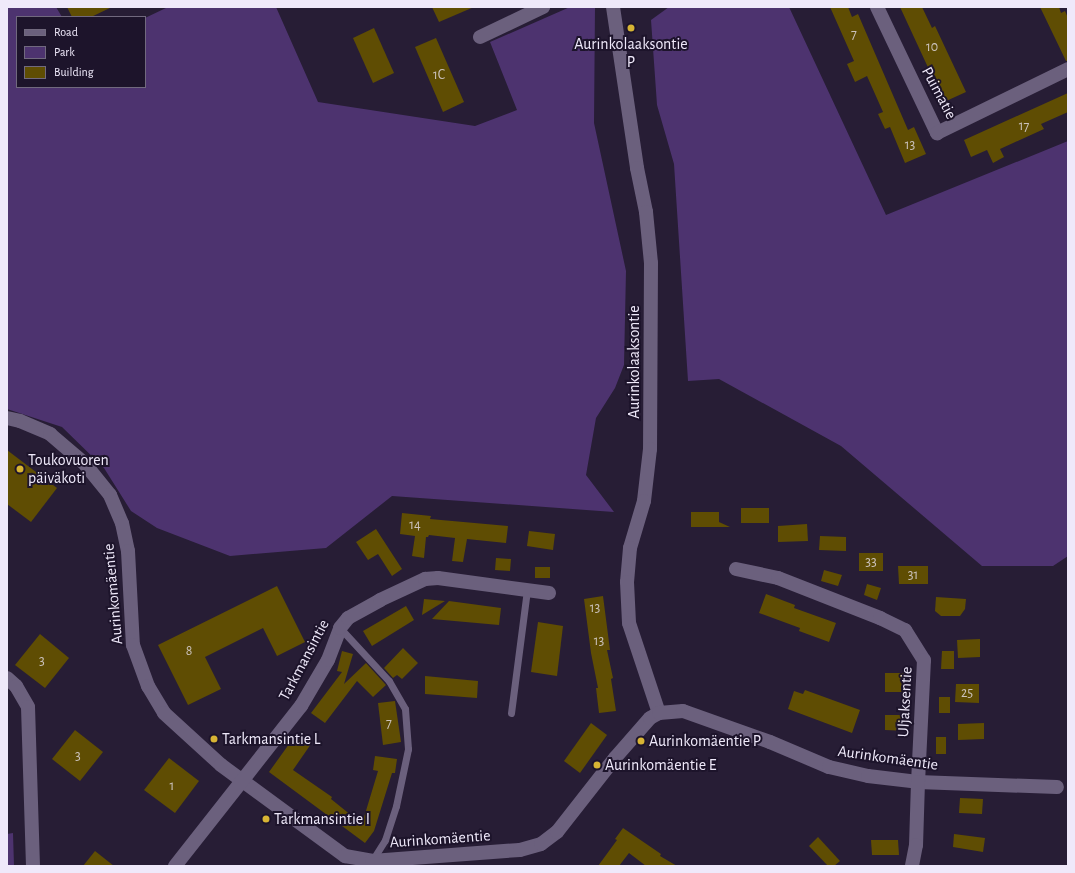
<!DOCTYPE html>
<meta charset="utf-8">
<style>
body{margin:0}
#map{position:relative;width:1075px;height:873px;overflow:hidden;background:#271d35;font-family:"Alegreya Sans",sans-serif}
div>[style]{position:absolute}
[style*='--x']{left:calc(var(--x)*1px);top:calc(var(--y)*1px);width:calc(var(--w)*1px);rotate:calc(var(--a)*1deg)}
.green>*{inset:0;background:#4d336f}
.building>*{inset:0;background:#5f4d03}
.service>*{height:7px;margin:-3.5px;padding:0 3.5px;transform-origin:3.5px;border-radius:3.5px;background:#6b607d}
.minor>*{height:14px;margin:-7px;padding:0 7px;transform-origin:7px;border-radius:7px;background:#6b607d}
.dots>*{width:11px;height:11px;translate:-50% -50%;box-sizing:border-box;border:2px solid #1d142b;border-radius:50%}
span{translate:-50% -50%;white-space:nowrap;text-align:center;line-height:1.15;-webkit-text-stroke:4px #1d142b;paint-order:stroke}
.number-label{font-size:14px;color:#cbc2bc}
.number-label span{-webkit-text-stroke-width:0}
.poi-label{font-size:16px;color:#efe9fa}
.left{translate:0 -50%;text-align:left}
.street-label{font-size:16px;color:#efe9fa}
.frame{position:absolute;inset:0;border:8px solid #efe9fa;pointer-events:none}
.legend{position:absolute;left:16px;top:16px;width:130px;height:72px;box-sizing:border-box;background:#1d142b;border:1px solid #71697e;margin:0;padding:5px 7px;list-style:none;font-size:12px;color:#efe9fa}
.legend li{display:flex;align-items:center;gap:8px;height:20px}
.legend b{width:20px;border:1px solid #71697e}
</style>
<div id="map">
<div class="green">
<div style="clip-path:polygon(7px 7px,56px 7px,62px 17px,17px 17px,17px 87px,145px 87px,145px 18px,168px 7px,276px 7px,318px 102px,475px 126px,517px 110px,490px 42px,570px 7px,595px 7px,594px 123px,626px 271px,624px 365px,615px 388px,596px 418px,586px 475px,614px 512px,392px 496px,326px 548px,230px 556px,157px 528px,131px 511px,104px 468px,62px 427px,7px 409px)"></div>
<div style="clip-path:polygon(669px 7px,789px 7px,886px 215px,1068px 141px,1068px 556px,1053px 566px,982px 566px,841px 446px,719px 379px,688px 381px,674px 164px,657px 105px,651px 20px)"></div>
<div style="clip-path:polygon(13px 833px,14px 866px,7px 866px,7px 834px)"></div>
</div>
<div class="building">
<div style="clip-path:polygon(67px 7px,112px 7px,91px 17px,72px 17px)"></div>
<div style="clip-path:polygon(432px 7px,474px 7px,439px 22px)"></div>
<div style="clip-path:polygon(830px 7px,848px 7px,852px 17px,858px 14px,908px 130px,914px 127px,926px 154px,905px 163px,890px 127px,885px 129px,878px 114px,883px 112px,867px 76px,855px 82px,847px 64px,854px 61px)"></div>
<div style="clip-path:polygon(900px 7px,922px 7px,932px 28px,935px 26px,966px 92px,944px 102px)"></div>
<div style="clip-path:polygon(1040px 7px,1059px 7px,1061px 13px,1065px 11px,1068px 18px,1068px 61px,1066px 61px)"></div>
<div style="clip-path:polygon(374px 28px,394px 73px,373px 83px,353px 38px)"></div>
<div style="clip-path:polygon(436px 38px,464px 102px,443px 112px,415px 47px)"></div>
<div style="clip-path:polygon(1068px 93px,1068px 112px,1041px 124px,1044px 129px,1000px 149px,1004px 157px,993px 163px,987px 150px,971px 157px,964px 140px)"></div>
<div style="clip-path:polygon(7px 450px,57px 488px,31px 522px,7px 504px)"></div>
<div style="clip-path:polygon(741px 508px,769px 508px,769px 523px,741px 523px)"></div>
<div style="clip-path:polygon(691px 512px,719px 512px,719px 522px,730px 527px,691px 527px)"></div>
<div style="clip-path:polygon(402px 513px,431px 516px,430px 519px,508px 526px,506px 543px,467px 539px,463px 562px,452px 561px,455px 538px,429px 535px,428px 537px,426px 537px,424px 558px,412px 556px,415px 536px,400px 534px)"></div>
<div style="clip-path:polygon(807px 524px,808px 541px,778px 542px,778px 526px)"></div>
<div style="clip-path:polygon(376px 529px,402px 569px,392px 576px,378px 554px,368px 560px,356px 542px)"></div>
<div style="clip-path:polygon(529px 531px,555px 534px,553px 550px,527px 546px)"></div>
<div style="clip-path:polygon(820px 536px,846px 537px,846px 551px,819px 550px)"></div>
<div style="clip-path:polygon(859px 553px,883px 553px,883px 571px,859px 571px)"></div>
<div style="clip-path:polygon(496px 558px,511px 559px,510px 571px,495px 570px)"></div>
<div style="clip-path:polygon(898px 566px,928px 566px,928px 584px,899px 584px)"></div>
<div style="clip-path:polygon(535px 567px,550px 567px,550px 578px,535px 578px)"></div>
<div style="clip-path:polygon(824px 570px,842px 575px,838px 586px,821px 581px)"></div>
<div style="clip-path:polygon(867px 584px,881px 588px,877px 600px,864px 595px)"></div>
<div style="clip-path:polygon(277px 586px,305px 642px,277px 656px,263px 628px,205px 657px,221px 689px,188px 705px,158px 645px)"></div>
<div style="clip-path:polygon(766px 594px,795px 605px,794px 608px,836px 623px,829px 642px,799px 631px,800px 628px,759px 613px)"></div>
<div style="clip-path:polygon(603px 596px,610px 650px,607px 650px,613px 678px,611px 679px,616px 711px,599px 713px,596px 688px,598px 688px,591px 653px,584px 599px)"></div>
<div style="clip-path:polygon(936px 597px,966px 599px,965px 609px,960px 616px,941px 616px,935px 611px)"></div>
<div style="clip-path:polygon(424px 599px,445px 601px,422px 615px)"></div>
<div style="clip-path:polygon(449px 601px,501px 608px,499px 625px,432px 619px)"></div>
<div style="clip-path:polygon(406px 606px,414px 620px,372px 646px,363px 631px)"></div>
<div style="clip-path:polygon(538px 622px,563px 626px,557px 676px,531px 672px)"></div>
<div style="clip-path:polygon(40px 634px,69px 658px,45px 688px,15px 665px)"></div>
<div style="clip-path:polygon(980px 639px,980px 657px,958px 658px,957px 640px)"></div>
<div style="clip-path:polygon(403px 648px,418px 663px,402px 679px,397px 675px,393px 678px,384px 668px)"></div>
<div style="clip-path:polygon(342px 651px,353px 654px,344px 684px,366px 663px,386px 685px,373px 697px,357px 681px,325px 723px,311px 713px,342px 672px,337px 671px)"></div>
<div style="clip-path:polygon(942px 651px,954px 651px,954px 669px,941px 669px)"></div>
<div style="clip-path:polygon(885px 673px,907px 673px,907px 692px,885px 692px)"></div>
<div style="clip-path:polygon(425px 676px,478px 681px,477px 698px,425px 694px)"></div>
<div style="clip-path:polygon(956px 684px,979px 684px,979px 703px,955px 702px)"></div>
<div style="clip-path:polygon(805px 690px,860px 710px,852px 733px,788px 709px,794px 691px,803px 694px)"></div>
<div style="clip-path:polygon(939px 697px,950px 697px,950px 713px,939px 713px)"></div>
<div style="clip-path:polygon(395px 701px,401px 742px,383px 745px,378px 703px)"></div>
<div style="clip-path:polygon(885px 715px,907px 715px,907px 731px,885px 730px)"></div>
<div style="clip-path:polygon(591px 723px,607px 735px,580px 773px,564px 761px)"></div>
<div style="clip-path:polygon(984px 723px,984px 739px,958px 740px,958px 724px)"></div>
<div style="clip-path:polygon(75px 730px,103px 752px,80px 781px,52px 759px)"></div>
<div style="clip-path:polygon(297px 733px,311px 744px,293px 770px,332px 797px,331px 799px,362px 824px,378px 771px,373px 770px,375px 756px,397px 759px,395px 773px,392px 773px,374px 831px,365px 843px,269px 772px)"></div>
<div style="clip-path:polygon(936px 737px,946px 737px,946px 754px,936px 754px)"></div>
<div style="clip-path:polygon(169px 758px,199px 781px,175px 813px,144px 790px)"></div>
<div style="clip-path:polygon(960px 798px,983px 799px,982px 814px,959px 813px)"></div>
<div style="clip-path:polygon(623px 828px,661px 854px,660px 856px,677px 866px,646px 866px,629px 853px,619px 866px,598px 866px,617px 840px,615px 839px)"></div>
<div style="clip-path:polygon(954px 834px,985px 838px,983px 852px,953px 847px)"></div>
<div style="clip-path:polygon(818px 837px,840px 861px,834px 866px,828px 866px,809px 846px)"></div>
<div style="clip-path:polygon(871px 840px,898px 840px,899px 855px,872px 855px)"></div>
<div style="clip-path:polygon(95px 851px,114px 866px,83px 866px)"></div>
</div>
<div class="service">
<div style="--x:340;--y:628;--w:72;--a:47.2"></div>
<div style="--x:389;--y:681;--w:32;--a:60"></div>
<div style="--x:405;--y:709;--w:40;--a:85.7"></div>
<div style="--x:408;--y:749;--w:58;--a:101.9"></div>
<div style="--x:396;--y:806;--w:36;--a:108"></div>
<div style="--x:385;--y:840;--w:25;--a:122"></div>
<div style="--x:511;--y:713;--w:124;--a:-82.6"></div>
</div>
<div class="minor">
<div style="--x:613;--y:7;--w:163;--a:81.5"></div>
<div style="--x:637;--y:168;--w:45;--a:78.4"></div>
<div style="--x:646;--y:212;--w:51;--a:84.4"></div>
<div style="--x:651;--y:263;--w:186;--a:90.3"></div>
<div style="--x:650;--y:449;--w:52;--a:96.6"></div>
<div style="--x:644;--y:501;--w:49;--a:106.6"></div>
<div style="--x:630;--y:548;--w:34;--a:95"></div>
<div style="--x:627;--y:582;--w:41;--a:87.2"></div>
<div style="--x:629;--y:623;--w:95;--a:71.6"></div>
<div style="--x:877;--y:7;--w:140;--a:64.5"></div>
<div style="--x:937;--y:133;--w:146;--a:-26"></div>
<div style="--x:480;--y:37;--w:70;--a:-25.5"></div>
<div style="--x:7;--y:418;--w:13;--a:13"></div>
<div style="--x:20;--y:421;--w:33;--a:23"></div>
<div style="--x:50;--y:434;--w:46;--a:40.6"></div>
<div style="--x:85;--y:464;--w:40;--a:51"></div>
<div style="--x:110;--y:495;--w:30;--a:67"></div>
<div style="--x:122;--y:523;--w:29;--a:78"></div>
<div style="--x:128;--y:551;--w:94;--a:87"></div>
<div style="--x:133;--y:645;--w:44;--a:69.9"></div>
<div style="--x:148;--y:686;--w:31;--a:59"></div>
<div style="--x:164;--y:713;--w:77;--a:42.4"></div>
<div style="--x:221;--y:765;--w:154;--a:36.3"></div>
<div style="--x:345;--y:856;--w:27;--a:10"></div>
<div style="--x:372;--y:861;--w:148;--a:-4.3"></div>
<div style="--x:520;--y:850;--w:22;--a:-16"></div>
<div style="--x:541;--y:844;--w:20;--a:-37"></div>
<div style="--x:557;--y:832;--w:94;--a:-51.9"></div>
<div style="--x:615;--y:758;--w:53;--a:-48.8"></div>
<div style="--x:650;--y:718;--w:10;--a:-29"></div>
<div style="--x:659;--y:713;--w:24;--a:-5"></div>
<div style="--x:683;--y:711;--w:92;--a:19.6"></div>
<div style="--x:770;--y:742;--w:64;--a:23"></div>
<div style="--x:829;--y:767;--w:40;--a:13"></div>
<div style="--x:868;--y:776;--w:50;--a:6.8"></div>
<div style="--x:918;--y:782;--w:139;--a:2.1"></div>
<div style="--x:736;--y:569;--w:43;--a:12.1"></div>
<div style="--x:778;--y:578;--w:110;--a:21.4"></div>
<div style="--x:880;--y:618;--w:28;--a:26"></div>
<div style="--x:905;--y:630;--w:36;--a:58"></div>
<div style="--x:924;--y:660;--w:122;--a:92.8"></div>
<div style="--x:918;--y:782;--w:63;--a:91.8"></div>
<div style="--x:916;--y:845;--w:21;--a:101"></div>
<div style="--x:7;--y:678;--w:12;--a:42"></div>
<div style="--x:16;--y:686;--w:24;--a:60"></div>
<div style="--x:28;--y:707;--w:159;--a:88.2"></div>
<div style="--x:175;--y:866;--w:204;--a:-51.8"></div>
<div style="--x:301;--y:706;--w:53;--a:-59.6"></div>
<div style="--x:328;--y:660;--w:34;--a:-69"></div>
<div style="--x:340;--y:628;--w:13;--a:-51"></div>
<div style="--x:348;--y:618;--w:37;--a:-29"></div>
<div style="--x:380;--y:600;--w:50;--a:-25"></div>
<div style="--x:425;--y:579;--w:13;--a:-4"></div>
<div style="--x:438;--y:578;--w:112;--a:7.7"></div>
</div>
<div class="dots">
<div style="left:631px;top:28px;background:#d7b434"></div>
<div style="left:20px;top:469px;background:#d7b434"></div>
<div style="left:214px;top:739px;background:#d7b434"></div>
<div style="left:641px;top:741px;background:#d7b434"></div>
<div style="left:597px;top:765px;background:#d7b434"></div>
<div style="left:266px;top:819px;background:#d7b434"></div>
</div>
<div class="number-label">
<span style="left:854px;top:34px">7</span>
<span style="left:932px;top:47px">10</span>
<span style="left:439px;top:75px">1C</span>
<span style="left:1024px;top:126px">17</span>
<span style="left:910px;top:145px">13</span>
<span style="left:415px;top:525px">14</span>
<span style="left:871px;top:562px">33</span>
<span style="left:913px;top:575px">31</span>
<span style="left:595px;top:608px">13</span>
<span style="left:599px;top:641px">13</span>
<span style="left:189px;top:651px">8</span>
<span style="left:42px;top:661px">3</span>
<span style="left:967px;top:693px">25</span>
<span style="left:389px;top:723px">7</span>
<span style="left:78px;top:756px">3</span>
<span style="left:172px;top:786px">1</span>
</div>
<div class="poi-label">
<span style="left:631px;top:53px">Aurinkolaaksontie<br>P</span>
<span class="left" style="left:28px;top:469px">Toukovuoren<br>päiväkoti</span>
<span class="left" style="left:222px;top:739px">Tarkmansintie L</span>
<span class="left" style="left:649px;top:741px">Aurinkomäentie P</span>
<span class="left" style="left:605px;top:765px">Aurinkomäentie E</span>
<span class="left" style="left:274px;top:819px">Tarkmansintie I</span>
</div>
<div class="street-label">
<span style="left:939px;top:93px;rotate:62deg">Puimatie</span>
<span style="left:634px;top:362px;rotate:-90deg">Aurinkolaaksontie</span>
<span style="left:113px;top:594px;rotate:-95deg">Aurinkomäentie</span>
<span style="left:304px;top:660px;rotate:-62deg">Tarkmansintie</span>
<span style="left:905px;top:702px;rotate:-87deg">Uljaksentie</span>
<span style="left:888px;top:758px;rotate:8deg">Aurinkomäentie</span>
<span style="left:440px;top:839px;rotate:-4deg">Aurinkomäentie</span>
</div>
<div class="frame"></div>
<ul class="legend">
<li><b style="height:5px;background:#6b607d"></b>Road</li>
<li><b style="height:11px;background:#4d336f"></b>Park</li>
<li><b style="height:11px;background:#5f4d03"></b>Building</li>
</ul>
</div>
